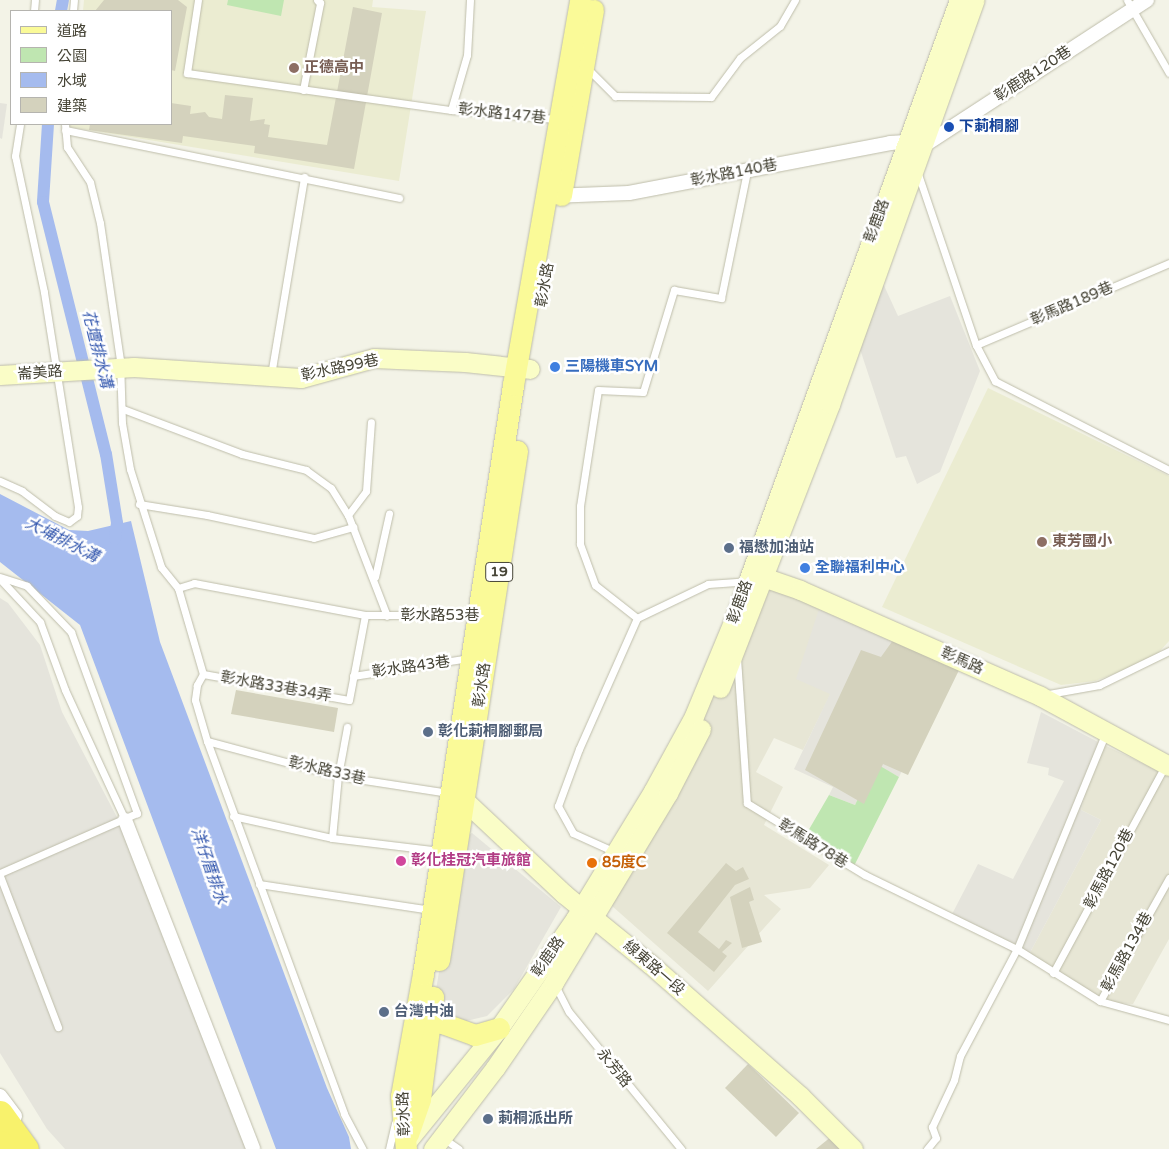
<!DOCTYPE html>
<meta charset="utf-8">
<style>
body{margin:0}
#map{position:relative;width:1169px;height:1149px;overflow:hidden;background:#f3f3e7;font-family:"Varela Round","Noto Sans TC",sans-serif}
div>[style]{position:absolute}
[style*='--x']{left:calc(var(--x)*1px);top:calc(var(--y)*1px);width:calc(var(--w)*1px);rotate:calc(var(--a)*1deg)}
.residential>*{inset:0;background:#e7e6d5}
.industrial>*{inset:0;background:#e5e4dc}
.education>*{inset:0;background:#ebecd1}
.green>*{inset:0;background:#bfe6b1}
.water>*{inset:0;background:#a5bbee}
.canal>*{height:12px;margin:-6px;padding:0 6px;transform-origin:6px;border-radius:6px;background:#a5bbee}
.building>*{inset:0;background:#d4d2bd}
.roads{filter:drop-shadow(0 0 1px #bebdaa) drop-shadow(0 0 1px #bebdaa)}
.lane>*{height:7px;margin:-3.5px;padding:0 3.5px;transform-origin:3.5px;border-radius:3.5px;background:#fff}
.street>*{height:14px;margin:-7px;padding:0 7px;transform-origin:7px;border-radius:7px;background:#fff}
.secondary>*{height:19px;margin:-9.5px;padding:0 9.5px;transform-origin:9.5px;border-radius:9.5px;background:#fafdc7}
.primary>*{height:21px;margin:-10.5px;padding:0 10.5px;transform-origin:10.5px;border-radius:10.5px;background:#fafa98}
.highway>*{height:25px;margin:-12.5px;padding:0 12.5px;transform-origin:12.5px;border-radius:12.5px;background:#f8f26c}
.dots>*{width:14px;height:14px;translate:-50% -50%;box-sizing:border-box;border:2px solid #fff;border-radius:50%}
span{translate:-50% -50%;white-space:nowrap;text-align:center;line-height:1.15;-webkit-text-stroke:5px #fff;paint-order:stroke}
.shield-label span{padding:1px 4px;background:#fff;border:1px solid;border-radius:4px;-webkit-text-stroke-width:0}
.shield-label{font-size:14px;color:#464436;font-weight:700}
.education-label{font-size:15px;color:#785e54;font-weight:700}
.left{translate:0 -50%;text-align:left}
.street-label{font-size:15px;color:#464436}
.transit-label{font-size:15px;color:#164399;font-weight:700}
.shop-label{font-size:15px;color:#366cbe;font-weight:700}
.service-label{font-size:15px;color:#4e5e75;font-weight:700}
.hotel-label{font-size:15px;color:#b23c85;font-weight:700}
.food-label{font-size:15px;color:#c56008;font-weight:700}
.water-label{font-size:16px;color:#3357ae;font-style:italic}
.legend{position:absolute;left:10px;top:10px;width:162px;height:115px;box-sizing:border-box;background:#fff;border:1px solid #b5b4af;margin:0;padding:6px 9px;list-style:none;font-size:15px;color:#464436}
.legend li{display:flex;align-items:center;gap:10px;height:25px}
.legend b{width:25px;border:1px solid #b5b4af}
</style>
<div id="map">
<div class="residential">
<div style="clip-path:polygon(774px 588px,821px 603px,831px 693px,803px 750px,774px 738px,756px 772px,783px 787px,764px 825px,829px 865px,810px 888px,764px 895px,781px 909px,708px 991px,603px 898px,764px 592px)"></div>
<div style="clip-path:polygon(1098px 742px,1169px 776px,1169px 939px,1133px 1004px,1103px 1002px,1026px 960px,1101px 820px,1081px 810px)"></div>
</div>
<div class="industrial">
<div style="clip-path:polygon(0 103px,7px 104px,2px 139px,0 138px)"></div>
<div style="clip-path:polygon(881px 279px,898px 316px,950px 296px,980px 371px,940px 472px,917px 484px,906px 456px,896px 458px,857px 340px)"></div>
<div style="clip-path:polygon(0 598px,8px 603px,40px 645px,62px 712px,132px 846px,248px 1149px,65px 1149px,47px 1129px,0 1053px)"></div>
<div style="clip-path:polygon(821px 603px,953px 667px,899px 777px,875px 764px,855px 805px,829px 795px,833px 787px,794px 769px,830px 694px,796px 679px)"></div>
<div style="clip-path:polygon(1041px 712px,1098px 742px,1081px 810px,1101px 820px,1026px 960px,950px 918px,978px 864px,1013px 879px,1064px 781px,1048px 775px,1049px 768px,1027px 763px)"></div>
<div style="clip-path:polygon(472px 833px,561px 907px,514px 989px,487px 1016px,466px 1021px,450px 1014px,435px 996px,461px 840px)"></div>
</div>
<div class="education">
<div style="clip-path:polygon(84px 0,373px 0,372px 7px,426px 11px,399px 181px,69px 127px,70px 124px,171px 124px,171px 11px,83px 11px)"></div>
<div style="clip-path:polygon(988px 388px,1169px 476px,1169px 641px,1152px 660px,1095px 681px,1061px 685px,882px 607px)"></div>
</div>
<div class="green">
<div style="clip-path:polygon(228px 0,284px 0,281px 16px,227px 5px)"></div>
<div style="clip-path:polygon(875px 763px,899px 777px,854px 866px,804px 838px,829px 795px,855px 805px)"></div>
</div>
<div class="water">
<div style="clip-path:polygon(0 494px,69px 530px,88px 531px,131px 521px,160px 642px,327px 1088px,349px 1137px,351px 1149px,276px 1149px,80px 625px,0 562px)"></div>
</div>
<div class="canal">
<div style="--x:61;--y:11;--w:11;--a:-80"></div>
<div style="--x:48;--y:124;--w:78;--a:93.7"></div>
<div style="--x:43;--y:202;--w:260;--a:76"></div>
<div style="--x:106;--y:454;--w:70;--a:80.9"></div>
<div style="--x:117;--y:523;--w:16;--a:97"></div>
</div>
<div class="building">
<div style="clip-path:polygon(104px 0,178px 0,187px 7px,175px 71px,171px 70px,171px 11px,95px 11px)"></div>
<div style="clip-path:polygon(353px 7px,382px 13px,354px 169px,254px 153px,255px 146px,183px 136px,182px 143px,89px 130px,90px 124px,171px 124px,171px 103px,191px 106px,190px 114px,205px 112px,209px 117px,222px 119px,225px 95px,253px 98px,250px 121px,265px 119px,264px 124px,270px 125px,268px 137px,327px 145px)"></div>
<div style="clip-path:polygon(896px 636px,961px 666px,908px 775px,883px 764px,864px 804px,805px 770px,861px 650px,881px 657px)"></div>
<div style="clip-path:polygon(236px 690px,338px 708px,334px 732px,231px 714px)"></div>
<div style="clip-path:polygon(726px 863px,736px 871px,743px 867px,749px 879px,735px 885px,698px 932px,719px 949px,726px 940px,732px 943px,722px 952px,727px 956px,714px 972px,667px 933px)"></div>
<div style="clip-path:polygon(750px 887px,754px 900px,749px 902px,762px 942px,742px 948px,730px 897px)"></div>
<div style="clip-path:polygon(748px 1064px,799px 1113px,776px 1137px,725px 1088px)"></div>
<div style="clip-path:polygon(832px 1136px,842px 1149px,816px 1149px)"></div>
</div>
<div class="roads">
<div class="lane">
<div style="--x:198;--y:0;--w:74;--a:98.6"></div>
<div style="--x:187;--y:73;--w:267;--a:8"></div>
<div style="--x:470;--y:0;--w:55;--a:93.1"></div>
<div style="--x:467;--y:55;--w:57;--a:106.2"></div>
<div style="--x:451;--y:110;--w:105;--a:4.9"></div>
<div style="--x:1127;--y:0;--w:84;--a:60.1"></div>
<div style="--x:34;--y:11;--w:11;--a:-85"></div>
<div style="--x:73;--y:11;--w:11;--a:-85"></div>
<div style="--x:587;--y:68;--w:40;--a:45"></div>
<div style="--x:615;--y:96;--w:96;--a:0.6"></div>
<div style="--x:711;--y:97;--w:49;--a:-53.4"></div>
<div style="--x:740;--y:58;--w:51;--a:-38.7"></div>
<div style="--x:780;--y:26;--w:30;--a:-60"></div>
<div style="--x:303;--y:90;--w:89;--a:-78.9"></div>
<div style="--x:320;--y:3;--w:4;--a:-135"></div>
<div style="--x:65;--y:124;--w:23;--a:85"></div>
<div style="--x:67;--y:147;--w:42;--a:56.7"></div>
<div style="--x:90;--y:182;--w:42;--a:76.3"></div>
<div style="--x:100;--y:223;--w:138;--a:81.7"></div>
<div style="--x:120;--y:360;--w:63;--a:88.2"></div>
<div style="--x:122;--y:423;--w:47;--a:80.1"></div>
<div style="--x:130;--y:469;--w:103;--a:72.4"></div>
<div style="--x:161;--y:567;--w:27;--a:51"></div>
<div style="--x:178;--y:588;--w:90;--a:73.8"></div>
<div style="--x:203;--y:674;--w:13;--a:119"></div>
<div style="--x:197;--y:685;--w:15;--a:98"></div>
<div style="--x:195;--y:700;--w:43;--a:73.7"></div>
<div style="--x:207;--y:741;--w:397;--a:69.8"></div>
<div style="--x:344;--y:1114;--w:40;--a:62"></div>
<div style="--x:65;--y:130;--w:341;--a:11.5"></div>
<div style="--x:917;--y:171;--w:184;--a:71.3"></div>
<div style="--x:976;--y:345;--w:41;--a:62.2"></div>
<div style="--x:995;--y:381;--w:195;--a:27.1"></div>
<div style="--x:976;--y:345;--w:210;--a:-23"></div>
<div style="--x:271;--y:375;--w:201;--a:-80.5"></div>
<div style="--x:123;--y:409;--w:127;--a:20.7"></div>
<div style="--x:242;--y:454;--w:66;--a:14"></div>
<div style="--x:306;--y:470;--w:31;--a:36"></div>
<div style="--x:331;--y:488;--w:32;--a:58"></div>
<div style="--x:348;--y:515;--w:108;--a:68.9"></div>
<div style="--x:0;--y:481;--w:24;--a:24"></div>
<div style="--x:22;--y:491;--w:41;--a:37.1"></div>
<div style="--x:55;--y:516;--w:15;--a:23"></div>
<div style="--x:69;--y:522;--w:10;--a:-37"></div>
<div style="--x:77;--y:516;--w:9;--a:-84"></div>
<div style="--x:78;--y:507;--w:218;--a:-99"></div>
<div style="--x:44;--y:292;--w:139;--a:-102"></div>
<div style="--x:15;--y:156;--w:32;--a:-81"></div>
<div style="--x:139;--y:504;--w:69;--a:9.2"></div>
<div style="--x:207;--y:515;--w:109;--a:12.1"></div>
<div style="--x:314;--y:538;--w:41;--a:-15.8"></div>
<div style="--x:348;--y:515;--w:30;--a:-53"></div>
<div style="--x:366;--y:491;--w:69;--a:-85.9"></div>
<div style="--x:0;--y:577;--w:28;--a:18"></div>
<div style="--x:27;--y:586;--w:64;--a:46.3"></div>
<div style="--x:71;--y:632;--w:193;--a:70"></div>
<div style="--x:137;--y:813;--w:150;--a:156.3"></div>
<div style="--x:375;--y:577;--w:65;--a:-77.5"></div>
<div style="--x:0;--y:579;--w:59;--a:47.1"></div>
<div style="--x:40;--y:622;--w:72;--a:69.8"></div>
<div style="--x:65;--y:690;--w:143;--a:65.2"></div>
<div style="--x:178;--y:588;--w:17;--a:-17"></div>
<div style="--x:194;--y:583;--w:174;--a:10.6"></div>
<div style="--x:365;--y:615;--w:112;--a:0"></div>
<div style="--x:637;--y:618;--w:53;--a:-141.8"></div>
<div style="--x:595;--y:585;--w:44;--a:-110.1"></div>
<div style="--x:580;--y:544;--w:38;--a:-90"></div>
<div style="--x:580;--y:506;--w:117;--a:-81.2"></div>
<div style="--x:598;--y:390;--w:45;--a:2.5"></div>
<div style="--x:643;--y:392;--w:107;--a:-73.1"></div>
<div style="--x:674;--y:290;--w:48;--a:9.7"></div>
<div style="--x:721;--y:298;--w:130;--a:-78.4"></div>
<div style="--x:737;--y:658;--w:145;--a:86.1"></div>
<div style="--x:747;--y:803;--w:138;--a:31.4"></div>
<div style="--x:865;--y:875;--w:169;--a:26"></div>
<div style="--x:1017;--y:949;--w:98;--a:32.1"></div>
<div style="--x:1100;--y:1001;--w:72;--a:15.4"></div>
<div style="--x:203;--y:674;--w:148;--a:10.1"></div>
<div style="--x:349;--y:700;--w:86;--a:-79.3"></div>
<div style="--x:353;--y:676;--w:117;--a:-8.8"></div>
<div style="--x:1043;--y:695;--w:57;--a:-10.1"></div>
<div style="--x:1099;--y:685;--w:78;--a:-25.9"></div>
<div style="--x:207;--y:741;--w:136;--a:15"></div>
<div style="--x:338;--y:776;--w:112;--a:8.7"></div>
<div style="--x:233;--y:816;--w:101;--a:12.5"></div>
<div style="--x:332;--y:838;--w:109;--a:6.9"></div>
<div style="--x:332;--y:838;--w:62;--a:-84.5"></div>
<div style="--x:338;--y:776;--w:50;--a:-79.6"></div>
<div style="--x:615;--y:852;--w:46;--a:-155.7"></div>
<div style="--x:573;--y:833;--w:31;--a:-119"></div>
<div style="--x:558;--y:806;--w:61;--a:-69.8"></div>
<div style="--x:579;--y:749;--w:143;--a:-66.1"></div>
<div style="--x:637;--y:618;--w:79;--a:-25.6"></div>
<div style="--x:708;--y:584;--w:39;--a:-4"></div>
<div style="--x:0;--y:876;--w:162;--a:69"></div>
<div style="--x:259;--y:884;--w:174;--a:8.6"></div>
<div style="--x:1053;--y:973;--w:238;--a:-61.6"></div>
<div style="--x:555;--y:985;--w:30;--a:63"></div>
<div style="--x:569;--y:1012;--w:177;--a:50.7"></div>
<div style="--x:1100;--y:1001;--w:141;--a:-60.7"></div>
<div style="--x:443;--y:1138;--w:19;--a:35"></div>
<div style="--x:389;--y:1149;--w:27;--a:-77"></div>
<div style="--x:927;--y:1149;--w:14;--a:-51"></div>
<div style="--x:936;--y:1138;--w:12;--a:-110"></div>
<div style="--x:932;--y:1127;--w:52;--a:-64.9"></div>
<div style="--x:954;--y:1080;--w:25;--a:-76"></div>
<div style="--x:960;--y:1056;--w:121;--a:-62"></div>
<div style="--x:1017;--y:949;--w:235;--a:-67.7"></div>
</div>
<div class="street">
<div style="--x:552;--y:196;--w:77;--a:-2.2"></div>
<div style="--x:629;--y:193;--w:266;--a:-10.8"></div>
<div style="--x:890;--y:143;--w:16;--a:-4"></div>
<div style="--x:906;--y:142;--w:15;--a:23"></div>
<div style="--x:920;--y:148;--w:271;--a:-33.1"></div>
<div style="--x:125;--y:820;--w:353;--a:68.7"></div>
<div style="--x:0;--y:1096;--w:25;--a:53"></div>
</div>
<div class="secondary">
<div style="--x:0;--y:375;--w:134;--a:-3.4"></div>
<div style="--x:134;--y:367;--w:167;--a:3.8"></div>
<div style="--x:301;--y:378;--w:76;--a:-15.3"></div>
<div style="--x:374;--y:358;--w:91;--a:2.5"></div>
<div style="--x:465;--y:362;--w:65;--a:6.1"></div>
<div style="--x:751;--y:580;--w:12;--a:-14"></div>
<div style="--x:763;--y:577;--w:39;--a:19"></div>
<div style="--x:800;--y:590;--w:262;--a:23.8"></div>
<div style="--x:1040;--y:696;--w:147;--a:28.5"></div>
<div style="--x:720;--y:688;--w:305;--a:-68.8"></div>
<div style="--x:830;--y:404;--w:429;--a:-70.3"></div>
<div style="--x:453;--y:795;--w:13;--a:27"></div>
<div style="--x:465;--y:801;--w:136;--a:43.2"></div>
<div style="--x:564;--y:894;--w:111;--a:39.1"></div>
<div style="--x:650;--y:964;--w:200;--a:41.3"></div>
<div style="--x:800;--y:1096;--w:75;--a:45"></div>
<div style="--x:408;--y:1140;--w:144;--a:-50.9"></div>
<div style="--x:499;--y:1028;--w:133;--a:-55.1"></div>
<div style="--x:575;--y:919;--w:150;--a:-58.6"></div>
<div style="--x:653;--y:791;--w:85;--a:-61.3"></div>
<div style="--x:694;--y:716;--w:107;--a:-67.5"></div>
<div style="--x:735;--y:617;--w:656;--a:-70.05"></div>
<div style="--x:433;--y:1149;--w:102;--a:-52.6"></div>
<div style="--x:495;--y:1068;--w:104;--a:-55.5"></div>
<div style="--x:554;--y:982;--w:221;--a:-58.9"></div>
<div style="--x:668;--y:793;--w:72;--a:-62.7"></div>
</div>
<div class="primary">
<div style="--x:561;--y:195;--w:188;--a:-80.2"></div>
<div style="--x:439;--y:960;--w:515;--a:-81.29"></div>
<div style="--x:431;--y:1009;--w:18;--a:52"></div>
<div style="--x:442;--y:1023;--w:35;--a:20"></div>
<div style="--x:475;--y:1035;--w:25;--a:-16"></div>
<div style="--x:408;--y:1134;--w:37;--a:-71"></div>
<div style="--x:420;--y:1099;--w:103;--a:-82.7"></div>
<div style="--x:406;--y:1149;--w:53;--a:-95.4"></div>
<div style="--x:401;--y:1096;--w:124;--a:-79.8"></div>
<div style="--x:423;--y:974;--w:596;--a:-81.31"></div>
<div style="--x:513;--y:385;--w:391;--a:-80.1"></div>
</div>
<div class="highway">
<div style="--x:0;--y:1113;--w:44;--a:54.2"></div>
<div style="--x:0;--y:1143;--w:7;--a:56"></div>
</div>
</div>
<div class="dots">
<div style="left:294px;top:68px;background:#8d6e63"></div>
<div style="left:949px;top:127px;background:#1a4fb4"></div>
<div style="left:555px;top:367px;background:#3f7fe0"></div>
<div style="left:1042px;top:542px;background:#8d6e63"></div>
<div style="left:729px;top:548px;background:#5c6f8a"></div>
<div style="left:805px;top:568px;background:#3f7fe0"></div>
<div style="left:428px;top:732px;background:#5c6f8a"></div>
<div style="left:401px;top:861px;background:#d1479c"></div>
<div style="left:592px;top:863px;background:#e8710a"></div>
<div style="left:384px;top:1012px;background:#5c6f8a"></div>
<div style="left:488px;top:1119px;background:#5c6f8a"></div>
</div>
<div class="shield-label">
<span style="left:499px;top:572px">19</span>
</div>
<div class="education-label">
<span class="left" style="left:304px;top:68px">正德高中</span>
<span class="left" style="left:1052px;top:542px">東芳國小</span>
</div>
<div class="street-label">
<span style="left:1033px;top:74px;rotate:-33deg">彰鹿路120巷</span>
<span style="left:502px;top:114px;rotate:6deg">彰水路147巷</span>
<span style="left:734px;top:173px;rotate:-11deg">彰水路140巷</span>
<span style="left:877px;top:221px;rotate:-70deg">彰鹿路</span>
<span style="left:545px;top:285px;rotate:-80deg">彰水路</span>
<span style="left:1072px;top:304px;rotate:-23deg">彰馬路189巷</span>
<span style="left:340px;top:368px;rotate:-12deg">彰水路99巷</span>
<span style="left:40px;top:373px;rotate:-4deg">崙美路</span>
<span style="left:740px;top:602px;rotate:-70deg">彰鹿路</span>
<span style="left:440px;top:616px">彰水路53巷</span>
<span style="left:962px;top:661px;rotate:24deg">彰馬路</span>
<span style="left:411px;top:667px;rotate:-8deg">彰水路43巷</span>
<span style="left:482px;top:685px;rotate:-82deg">彰水路</span>
<span style="left:276px;top:687px;rotate:10deg">彰水路33巷34弄</span>
<span style="left:327px;top:771px;rotate:13deg">彰水路33巷</span>
<span style="left:813px;top:844px;rotate:32deg">彰馬路78巷</span>
<span style="left:1109px;top:869px;rotate:-62deg">彰馬路120巷</span>
<span style="left:1127px;top:952px;rotate:-61deg">彰馬路134巷</span>
<span style="left:548px;top:957px;rotate:-55deg">彰鹿路</span>
<span style="left:654px;top:968px;rotate:41deg">線東路一段</span>
<span style="left:614px;top:1068px;rotate:51deg">永芳路</span>
<span style="left:404px;top:1114px;rotate:-92deg">彰水路</span>
</div>
<div class="transit-label">
<span class="left" style="left:959px;top:127px">下莿桐腳</span>
</div>
<div class="shop-label">
<span class="left" style="left:565px;top:367px">三陽機車SYM</span>
<span class="left" style="left:815px;top:568px">全聯福利中心</span>
</div>
<div class="service-label">
<span class="left" style="left:739px;top:548px">福懋加油站</span>
<span class="left" style="left:438px;top:732px">彰化莿桐腳郵局</span>
<span class="left" style="left:394px;top:1012px">台灣中油</span>
<span class="left" style="left:498px;top:1119px">莿桐派出所</span>
</div>
<div class="hotel-label">
<span class="left" style="left:411px;top:861px">彰化桂冠汽車旅館</span>
</div>
<div class="food-label">
<span class="left" style="left:602px;top:863px">85度C</span>
</div>
<div class="water-label">
<span style="left:97px;top:349px;rotate:76deg">花壇排水溝</span>
<span style="left:62px;top:540px;rotate:27deg">大埔排水溝</span>
<span style="left:209px;top:866px;rotate:71deg">洋仔厝排水</span>
</div>
<ul class="legend">
<li><b style="height:6px;background:#fafa98"></b>道路</li>
<li><b style="height:14px;background:#bfe6b1"></b>公園</li>
<li><b style="height:14px;background:#a5bbee"></b>水域</li>
<li><b style="height:14px;background:#d4d2bd"></b>建築</li>
</ul>
</div>
